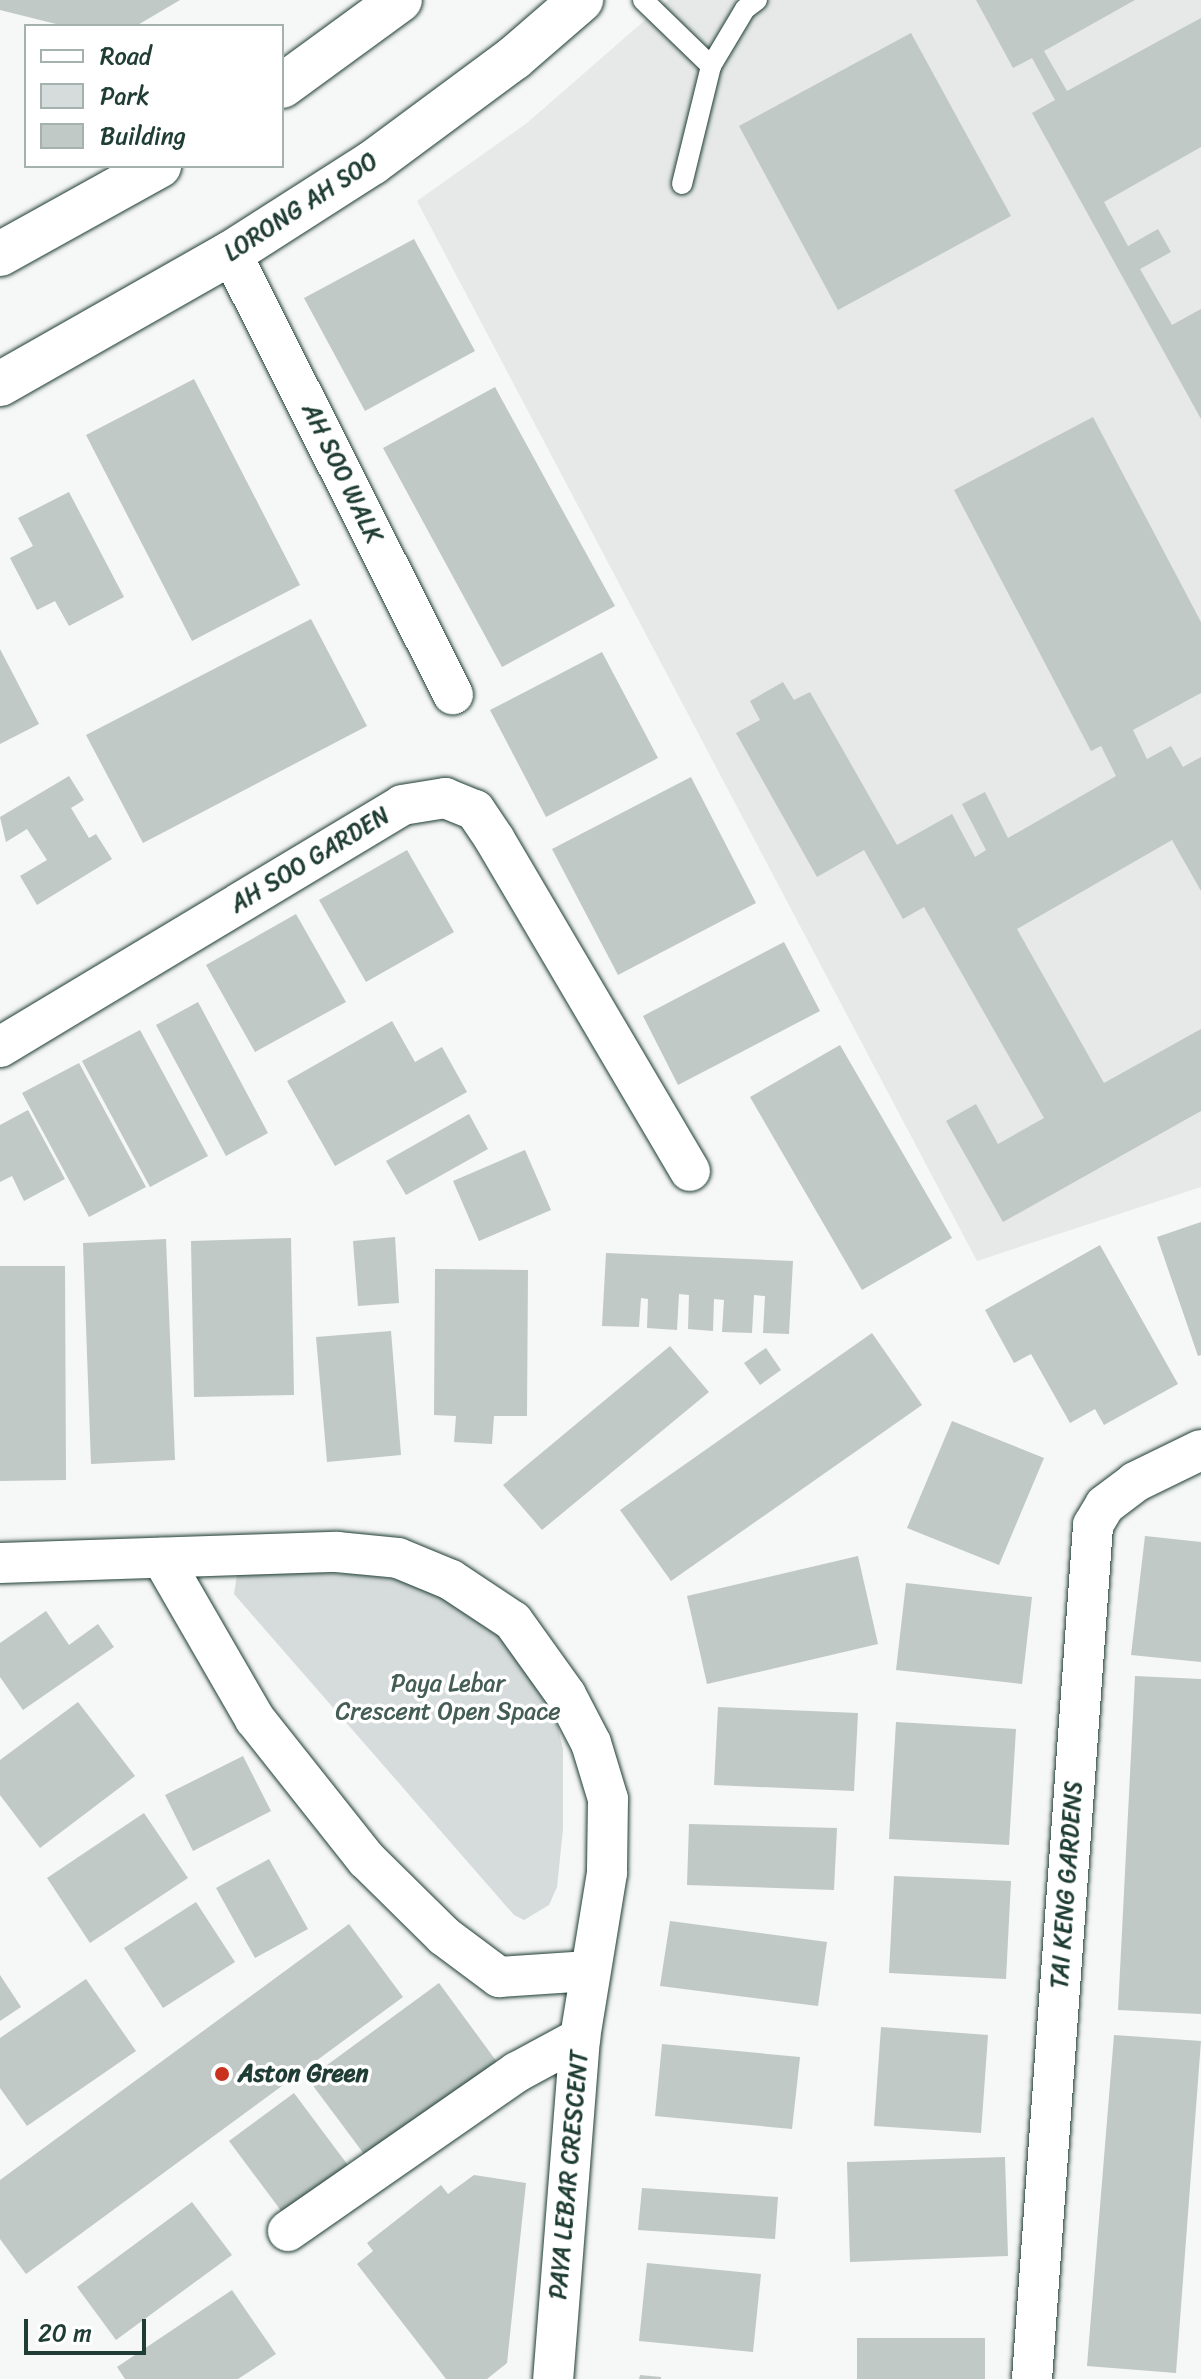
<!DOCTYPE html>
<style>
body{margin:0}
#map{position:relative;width:1201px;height:2379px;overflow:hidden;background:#f6f7f7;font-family:Sriracha,sans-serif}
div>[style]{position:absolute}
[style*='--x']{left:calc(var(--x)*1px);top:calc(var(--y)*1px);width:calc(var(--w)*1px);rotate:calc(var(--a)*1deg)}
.built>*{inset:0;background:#e6e9e8}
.green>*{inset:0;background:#d6dcdb}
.building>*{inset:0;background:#c0c9c6}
.roads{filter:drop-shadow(0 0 2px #1f3d34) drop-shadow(0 0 2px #1f3d34)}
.lane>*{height:20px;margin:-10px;padding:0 10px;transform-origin:10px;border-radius:10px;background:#fff}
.street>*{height:40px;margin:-20px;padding:0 20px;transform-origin:20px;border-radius:20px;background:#fff}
.secondary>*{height:44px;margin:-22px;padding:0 22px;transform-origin:22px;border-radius:22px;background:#fff}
.dots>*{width:22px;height:22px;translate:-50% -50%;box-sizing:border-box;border:4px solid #fff;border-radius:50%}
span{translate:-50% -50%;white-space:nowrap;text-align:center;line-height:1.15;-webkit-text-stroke:7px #fff;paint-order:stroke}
.street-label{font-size:24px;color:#1f3d34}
.park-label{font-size:24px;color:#445d55}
.poi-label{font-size:24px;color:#1f3d34;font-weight:700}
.left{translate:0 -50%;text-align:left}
.legend{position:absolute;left:24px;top:24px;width:260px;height:144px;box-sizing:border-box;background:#fff;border:2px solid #a5b1ae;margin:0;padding:10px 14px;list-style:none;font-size:24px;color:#1f3d34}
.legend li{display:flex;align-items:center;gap:16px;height:40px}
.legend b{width:40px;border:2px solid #a5b1ae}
.scale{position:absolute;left:24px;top:2319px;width:122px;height:36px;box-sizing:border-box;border:4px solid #1f3d34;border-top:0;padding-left:10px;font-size:24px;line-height:28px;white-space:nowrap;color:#1f3d34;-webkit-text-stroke:6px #fff;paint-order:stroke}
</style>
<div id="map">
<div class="built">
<div style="clip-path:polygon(668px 0,1201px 0,1201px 1187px,977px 1261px,417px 201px,527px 123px)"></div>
</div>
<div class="green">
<div style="clip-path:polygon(252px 1570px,365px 1575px,436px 1585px,478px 1600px,551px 1698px,563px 1749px,563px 1829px,557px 1887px,549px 1905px,524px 1920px,514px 1915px,234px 1594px,237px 1575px)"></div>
</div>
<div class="building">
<div style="clip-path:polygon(0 0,180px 0,136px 26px,64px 26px,0 10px)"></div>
<div style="clip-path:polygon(976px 0,1135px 0,1044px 51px,1067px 91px,1201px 18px,1201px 147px,1104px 202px,1128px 246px,1158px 229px,1171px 252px,1140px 269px,1172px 325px,1201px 309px,1201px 419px,1032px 113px,1055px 100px,1032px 58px,1013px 68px)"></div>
<div style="clip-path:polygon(911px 33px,1011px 216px,838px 310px,739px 126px)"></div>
<div style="clip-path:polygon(414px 239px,475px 351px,365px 411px,304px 298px)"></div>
<div style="clip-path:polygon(194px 379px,300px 585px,192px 641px,86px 435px)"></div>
<div style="clip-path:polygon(495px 387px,615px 606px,502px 667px,383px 448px)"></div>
<div style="clip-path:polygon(1093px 417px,1201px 622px,1201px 693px,1133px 730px,1147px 759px,1171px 746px,1183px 767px,1201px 757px,1201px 891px,1172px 840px,1017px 929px,1104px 1083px,1201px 1029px,1201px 1111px,1003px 1222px,946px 1121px,976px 1104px,998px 1144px,1044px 1118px,924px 907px,903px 919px,864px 850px,817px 877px,736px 733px,760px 720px,750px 701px,783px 682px,794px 700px,810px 692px,897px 845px,952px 814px,975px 857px,986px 850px,962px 804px,985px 792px,1008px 838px,1116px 776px,1101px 746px,1091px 751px,954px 490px)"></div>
<div style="clip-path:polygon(69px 492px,124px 597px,69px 626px,55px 601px,37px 610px,10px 558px,33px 546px,18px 518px)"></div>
<div style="clip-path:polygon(311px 619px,367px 726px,143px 843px,86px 735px)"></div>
<div style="clip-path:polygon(0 649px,39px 724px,0 744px)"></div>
<div style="clip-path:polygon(602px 652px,658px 758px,546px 817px,490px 710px)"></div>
<div style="clip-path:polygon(69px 776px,84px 800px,71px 808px,89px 838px,96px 834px,112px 859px,37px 905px,20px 876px,47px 860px,27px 829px,6px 842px,0 817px)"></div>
<div style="clip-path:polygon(691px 777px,756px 903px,618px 975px,552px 849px)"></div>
<div style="clip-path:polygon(407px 850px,454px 932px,366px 982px,319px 900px)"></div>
<div style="clip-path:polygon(296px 914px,346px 1002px,255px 1052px,206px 965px)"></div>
<div style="clip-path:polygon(784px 942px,820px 1011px,678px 1085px,643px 1016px)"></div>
<div style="clip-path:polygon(198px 1002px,268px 1133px,226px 1156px,156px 1025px)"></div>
<div style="clip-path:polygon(392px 1021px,415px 1062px,442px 1047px,467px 1092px,335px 1166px,287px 1081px)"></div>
<div style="clip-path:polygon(140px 1030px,208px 1156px,150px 1187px,82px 1061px)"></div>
<div style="clip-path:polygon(840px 1045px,952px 1238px,862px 1290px,750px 1097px)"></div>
<div style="clip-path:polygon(79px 1063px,146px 1187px,89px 1217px,22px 1093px)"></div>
<div style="clip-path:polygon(28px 1110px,65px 1179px,24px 1201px,12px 1176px,0 1182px,0 1125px)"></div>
<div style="clip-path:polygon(469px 1114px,488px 1149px,406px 1195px,386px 1161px)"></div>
<div style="clip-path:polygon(525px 1150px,551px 1210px,479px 1241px,453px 1181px)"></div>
<div style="clip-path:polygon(1201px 1222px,1201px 1355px,1198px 1356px,1157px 1237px)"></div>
<div style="clip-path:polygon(395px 1237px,399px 1303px,358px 1306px,353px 1241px)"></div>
<div style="clip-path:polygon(291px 1238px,294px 1395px,194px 1397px,191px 1241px)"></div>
<div style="clip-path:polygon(166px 1239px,175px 1460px,91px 1464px,83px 1243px)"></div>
<div style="clip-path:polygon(1100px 1245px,1178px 1384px,1104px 1425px,1095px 1409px,1070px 1423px,1031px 1354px,1014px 1363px,985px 1310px)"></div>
<div style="clip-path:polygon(606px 1253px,793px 1261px,789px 1334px,763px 1333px,765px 1296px,754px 1295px,752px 1333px,722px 1332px,724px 1300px,714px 1299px,713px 1331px,688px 1329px,689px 1295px,679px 1294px,677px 1330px,647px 1328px,648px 1299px,641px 1298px,639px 1327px,602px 1326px)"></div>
<div style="clip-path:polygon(0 1266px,65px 1266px,66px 1480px,0 1481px)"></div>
<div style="clip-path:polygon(435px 1269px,528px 1270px,527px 1416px,494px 1416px,492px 1444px,454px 1442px,456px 1416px,434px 1415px)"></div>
<div style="clip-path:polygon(391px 1331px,401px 1455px,327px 1462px,316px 1337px)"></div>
<div style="clip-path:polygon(872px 1333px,922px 1405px,671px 1581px,620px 1510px)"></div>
<div style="clip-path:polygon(670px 1346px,709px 1392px,542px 1530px,503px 1485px)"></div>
<div style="clip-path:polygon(766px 1348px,781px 1370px,760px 1385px,744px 1363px)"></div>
<div style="clip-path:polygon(952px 1421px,1044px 1458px,999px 1565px,907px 1528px)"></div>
<div style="clip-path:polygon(1145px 1536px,1201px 1542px,1201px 1662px,1131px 1655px)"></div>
<div style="clip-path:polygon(858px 1556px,878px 1644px,707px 1684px,687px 1596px)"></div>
<div style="clip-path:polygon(906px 1583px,1032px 1597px,1022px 1684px,896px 1670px)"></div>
<div style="clip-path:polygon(46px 1611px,69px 1645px,98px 1624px,114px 1647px,23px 1710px,0 1677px,0 1643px)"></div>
<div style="clip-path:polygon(1135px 1676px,1201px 1679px,1201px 2014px,1118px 2010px)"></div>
<div style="clip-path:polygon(78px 1702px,135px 1776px,40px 1848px,0 1795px,0 1760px)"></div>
<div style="clip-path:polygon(718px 1707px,858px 1713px,854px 1791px,714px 1785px)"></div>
<div style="clip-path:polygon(896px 1722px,1016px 1729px,1009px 1845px,889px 1839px)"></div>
<div style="clip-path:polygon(243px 1756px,271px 1811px,193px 1851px,165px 1795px)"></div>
<div style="clip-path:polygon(144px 1813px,188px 1878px,90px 1943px,47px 1878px)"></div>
<div style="clip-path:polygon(689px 1824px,837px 1828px,834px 1890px,687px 1885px)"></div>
<div style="clip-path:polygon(269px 1859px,308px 1929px,255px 1958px,216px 1888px)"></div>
<div style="clip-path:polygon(894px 1876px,1011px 1881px,1006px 1979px,889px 1973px)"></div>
<div style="clip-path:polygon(196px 1902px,235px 1962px,163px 2008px,124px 1948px)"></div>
<div style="clip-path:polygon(670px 1921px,827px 1942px,818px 2006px,660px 1986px)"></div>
<div style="clip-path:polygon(349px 1924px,403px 1997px,26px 2274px,0 2239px,0 2180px)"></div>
<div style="clip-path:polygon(0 1975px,21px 2007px,0 2021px)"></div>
<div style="clip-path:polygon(86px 1979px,136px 2051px,27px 2126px,0 2088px,0 2038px)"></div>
<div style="clip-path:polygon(439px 1983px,497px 2062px,367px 2158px,308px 2079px)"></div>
<div style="clip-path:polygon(881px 2027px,988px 2035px,981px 2133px,874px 2126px)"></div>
<div style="clip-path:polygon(1114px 2035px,1201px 2041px,1176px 2373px,1087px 2366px)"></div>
<div style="clip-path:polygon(662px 2044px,800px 2057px,792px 2129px,655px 2116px)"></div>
<div style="clip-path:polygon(294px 2093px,356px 2176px,291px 2224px,229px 2141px)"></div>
<div style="clip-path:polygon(1005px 2157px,1008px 2256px,850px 2262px,847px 2162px)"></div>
<div style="clip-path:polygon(474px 2175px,526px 2183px,507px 2363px,487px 2379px,446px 2379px,357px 2264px,373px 2251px,367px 2243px,441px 2185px,448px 2194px)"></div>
<div style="clip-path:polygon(642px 2188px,778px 2197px,775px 2239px,638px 2230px)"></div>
<div style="clip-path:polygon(192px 2202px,232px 2255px,116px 2340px,77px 2287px)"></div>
<div style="clip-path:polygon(647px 2263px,761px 2274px,753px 2352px,639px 2341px)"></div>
<div style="clip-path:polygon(232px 2290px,276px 2354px,238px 2379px,125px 2379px,117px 2367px)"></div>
<div style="clip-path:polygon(857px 2338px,985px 2338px,985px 2379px,857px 2379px)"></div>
<div style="clip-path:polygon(640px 2375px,661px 2377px,661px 2379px,639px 2379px)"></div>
</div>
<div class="roads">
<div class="lane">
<div style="--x:643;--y:0;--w:95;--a:44.1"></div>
<div style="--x:682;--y:184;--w:122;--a:-76.2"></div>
<div style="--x:711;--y:66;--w:66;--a:-59.2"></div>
<div style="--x:745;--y:9;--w:15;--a:-37"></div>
</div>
<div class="street">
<div style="--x:231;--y:253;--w:494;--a:63.3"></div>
<div style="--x:0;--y:1047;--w:469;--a:-31"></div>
<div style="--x:402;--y:805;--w:44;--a:-9.2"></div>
<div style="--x:445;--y:798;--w:32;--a:22"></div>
<div style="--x:475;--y:810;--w:36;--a:56"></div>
<div style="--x:495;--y:840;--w:384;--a:59.5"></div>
<div style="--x:162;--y:1558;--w:186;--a:60"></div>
<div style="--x:255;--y:1719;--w:179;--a:51.6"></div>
<div style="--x:366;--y:1859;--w:110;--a:44.6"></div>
<div style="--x:444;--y:1936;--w:69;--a:36.7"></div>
<div style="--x:499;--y:1977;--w:90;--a:-3.8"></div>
<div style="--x:0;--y:1563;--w:337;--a:-1.9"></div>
<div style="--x:337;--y:1552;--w:61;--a:5.6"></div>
<div style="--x:398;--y:1558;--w:57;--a:22.5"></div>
<div style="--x:451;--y:1580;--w:74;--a:33.5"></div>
<div style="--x:513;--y:1621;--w:91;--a:54.4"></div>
<div style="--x:566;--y:1695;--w:54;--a:62.5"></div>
<div style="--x:591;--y:1743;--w:59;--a:73.1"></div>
<div style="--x:608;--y:1799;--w:74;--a:90.8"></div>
<div style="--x:607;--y:1873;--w:167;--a:99.3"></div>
<div style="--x:580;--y:2038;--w:342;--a:94.5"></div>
<div style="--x:288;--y:2231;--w:279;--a:-34.8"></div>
<div style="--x:517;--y:2072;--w:72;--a:-28.4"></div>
<div style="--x:1032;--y:2379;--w:856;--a:-85.91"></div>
<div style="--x:1093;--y:1525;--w:23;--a:-59"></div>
<div style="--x:1105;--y:1505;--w:38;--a:-37"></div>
<div style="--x:1135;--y:1482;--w:73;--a:-25.9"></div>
</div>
<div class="secondary">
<div style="--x:282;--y:86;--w:146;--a:-36.1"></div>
<div style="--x:0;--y:254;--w:182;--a:-29"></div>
<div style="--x:0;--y:384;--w:266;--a:-29.6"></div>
<div style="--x:231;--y:253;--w:167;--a:-32.6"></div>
<div style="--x:372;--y:163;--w:177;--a:-36.5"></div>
<div style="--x:514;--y:58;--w:89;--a:-40.9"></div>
</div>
</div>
<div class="dots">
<div style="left:222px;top:2074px;background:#c8321e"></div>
</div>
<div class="street-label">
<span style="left:301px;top:207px;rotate:-33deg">LORONG AH SOO</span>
<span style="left:342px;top:473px;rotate:64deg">AH SOO WALK</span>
<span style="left:310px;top:860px;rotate:-31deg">AH SOO GARDEN</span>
<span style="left:1067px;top:1885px;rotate:-86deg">TAI KENG GARDENS</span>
<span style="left:569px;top:2175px;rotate:-85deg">PAYA LEBAR CRESCENT</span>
</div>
<div class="park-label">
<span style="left:448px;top:1698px">Paya Lebar<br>Crescent Open Space</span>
</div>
<div class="poi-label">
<span class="left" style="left:238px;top:2074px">Aston Green</span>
</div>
<ul class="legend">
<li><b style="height:10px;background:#fff"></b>Road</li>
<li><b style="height:22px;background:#d6dcdb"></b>Park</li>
<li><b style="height:22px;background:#c0c9c6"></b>Building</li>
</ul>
<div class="scale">20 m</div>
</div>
